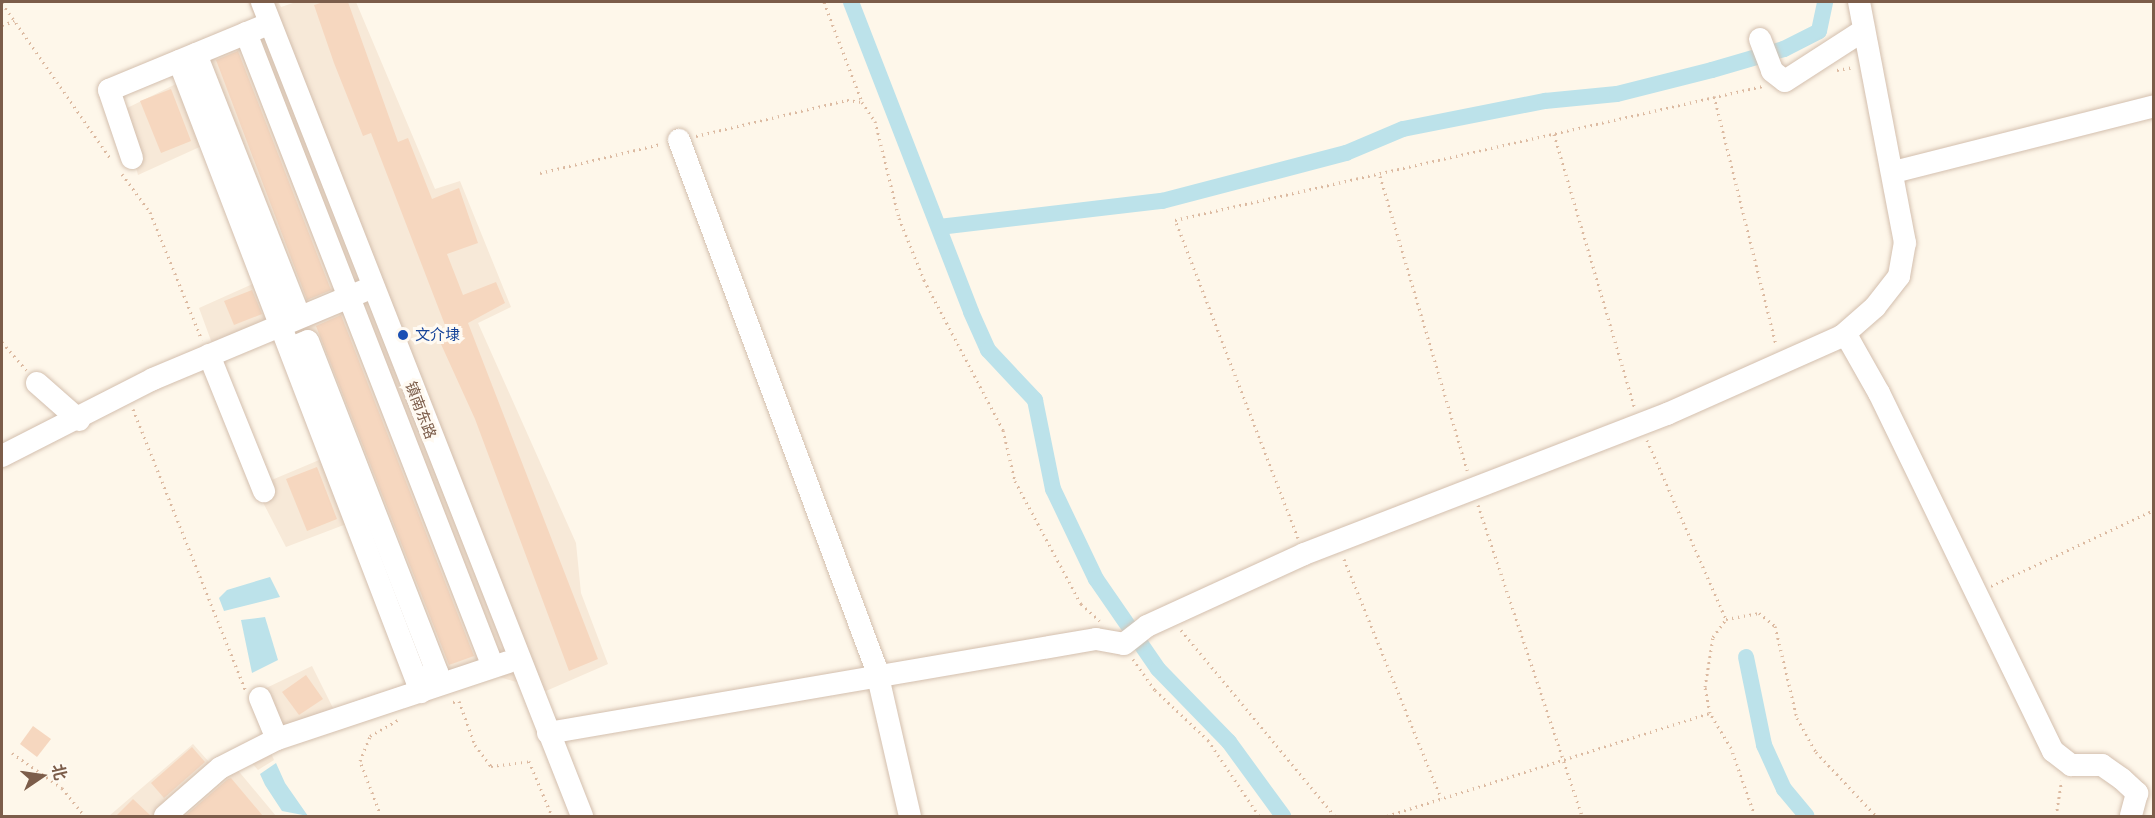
<!DOCTYPE html>
<meta charset="utf-8">
<style>
body{margin:0}
#map{position:relative;width:2155px;height:818px;overflow:hidden;background:#fef7ea;font-family:Commissioner,"Noto Sans SC",sans-serif}
div>[style]{position:absolute}
[style*='--x']{left:calc(var(--x)*1px);top:calc(var(--y)*1px);width:calc(var(--w)*1px);rotate:calc(var(--a)*1deg)}
.residential>*{inset:0;background:#f7e9d8}
.water>*{inset:0;background:#bce2ea}
.canal>*{height:16px;margin:-8px;padding:0 8px;transform-origin:8px;border-radius:8px;background:#bce2ea}
.building>*{inset:0;background:#f6d7bf}
.path>*{height:3px;margin-top:-1.5px;transform-origin:0;background:repeating-linear-gradient(90deg,#dcbaa1 0 1.5px,transparent 0 6px)}
.roads{filter:drop-shadow(0 0 2px #d3bfae) drop-shadow(0 0 2px #d3bfae)}
.minor>*{height:22px;margin:-11px;padding:0 11px;transform-origin:11px;border-radius:11px;background:#fff}
.dots>*{width:16px;height:16px;translate:-50% -50%;box-sizing:border-box;border:3px solid #fffaf2;border-radius:50%}
span{translate:-50% -50%;white-space:nowrap;text-align:center;line-height:1.15;-webkit-text-stroke:6px #fffaf2;paint-order:stroke}
.transit-label{font-size:15px;color:#164399}
.left{translate:0 -50%;text-align:left}
.street-label{font-size:15px;color:#7c5d4a}
.frame{position:absolute;inset:0;border:3px solid #7c5d4a;pointer-events:none}
.north{position:absolute;left:12px;top:746px;width:60px;height:60px;-webkit-text-stroke:4px #fffaf2;paint-order:stroke;rotate:77deg;font-size:16px;font-weight:700;line-height:24px;text-align:center;color:#7c5d4a}
.north::after{content:'';display:block;margin:auto;width:21px;height:27px;background:#7c5d4a;clip-path:polygon(50% 0,100% 100%,50% 72%,0 100%)}
</style>
<div id="map">
<div class="residential">
<div style="clip-path:polygon(248px 2px,278px 2px,281px 7px,296px 2px,356px 2px,435px 189px,460px 181px,511px 307px,478px 323px,576px 543px,581px 593px,608px 664px,546px 691px,493px 675px,417px 701px,349px 523px,286px 547px,255px 487px,324px 458px,279px 330px,217px 357px,199px 308px,257px 282px,204px 145px,138px 175px,121px 111px,176px 84px,255px 18px)"></div>
<div style="clip-path:polygon(312px 666px,333px 708px,280px 728px,269px 749px,274px 760px,258px 770px,249px 760px,236px 768px,276px 816px,109px 816px,193px 744px,209px 762px,269px 732px,260px 691px)"></div>
</div>
<div class="water">
<div style="clip-path:polygon(270px 577px,280px 597px,224px 611px,219px 598px,227px 590px)"></div>
<div style="clip-path:polygon(265px 617px,278px 660px,252px 673px,241px 620px)"></div>
<div style="clip-path:polygon(276px 763px,285px 783px,308px 816px,282px 811px,265px 785px,260px 774px)"></div>
</div>
<div class="canal">
<div style="--x:851;--y:2;--w:332;--a:68.8"></div>
<div style="--x:971;--y:312;--w:42;--a:65.9"></div>
<div style="--x:988;--y:350;--w:69;--a:46.8"></div>
<div style="--x:1035;--y:400;--w:91;--a:78.6"></div>
<div style="--x:1053;--y:489;--w:100;--a:64.5"></div>
<div style="--x:1096;--y:579;--w:109;--a:55.4"></div>
<div style="--x:1158;--y:669;--w:102;--a:45.8"></div>
<div style="--x:1229;--y:742;--w:92;--a:53.9"></div>
<div style="--x:939;--y:227;--w:225;--a:-6.7"></div>
<div style="--x:1162;--y:201;--w:190;--a:-14.6"></div>
<div style="--x:1346;--y:153;--w:62;--a:-22.8"></div>
<div style="--x:1403;--y:129;--w:145;--a:-11.2"></div>
<div style="--x:1545;--y:101;--w:72;--a:-5.6"></div>
<div style="--x:1617;--y:94;--w:98;--a:-14.2"></div>
<div style="--x:1712;--y:70;--w:75;--a:-16.3"></div>
<div style="--x:1784;--y:49;--w:39;--a:-27"></div>
<div style="--x:1819;--y:31;--w:30;--a:-78"></div>
<div style="--x:1746;--y:657;--w:90;--a:78.4"></div>
<div style="--x:1764;--y:745;--w:48;--a:65.6"></div>
<div style="--x:1784;--y:789;--w:35;--a:50"></div>
</div>
<div class="building">
<div style="clip-path:polygon(324px 2px,348px 2px,398px 142px,408px 138px,432px 199px,459px 188px,478px 243px,447px 254px,463px 295px,496px 282px,505px 303px,468px 323px,598px 659px,569px 671px,475px 419px,440px 342px,450px 338px,371px 133px,363px 136px,334px 63px,314px 5px)"></div>
<div style="clip-path:polygon(238px 51px,331px 290px,307px 300px,216px 60px)"></div>
<div style="clip-path:polygon(171px 89px,191px 141px,161px 153px,140px 101px)"></div>
<div style="clip-path:polygon(252px 290px,262px 314px,234px 325px,224px 301px)"></div>
<div style="clip-path:polygon(341px 315px,474px 656px,449px 665px,316px 326px)"></div>
<div style="clip-path:polygon(317px 467px,337px 519px,307px 531px,286px 479px)"></div>
<div style="clip-path:polygon(306px 675px,323px 699px,299px 715px,282px 692px)"></div>
<div style="clip-path:polygon(33px 726px,51px 739px,37px 757px,20px 744px)"></div>
<div style="clip-path:polygon(192px 747px,205px 762px,164px 798px,151px 783px)"></div>
<div style="clip-path:polygon(231px 778px,263px 816px,185px 816px,228px 779px)"></div>
<div style="clip-path:polygon(133px 799px,151px 816px,116px 816px)"></div>
</div>
<div class="path">
<div style="--x:824;--y:2;--w:107;--a:69.2"></div>
<div style="--x:2;--y:3;--w:190;--a:55.1"></div>
<div style="--x:2;--y:25;--w:13;--a:-18"></div>
<div style="--x:1837;--y:70;--w:17;--a:-10"></div>
<div style="--x:1714;--y:96;--w:257;--a:76"></div>
<div style="--x:1554;--y:134;--w:284;--a:73.6"></div>
<div style="--x:696;--y:136;--w:155;--a:-13.4"></div>
<div style="--x:847;--y:100;--w:15;--a:8"></div>
<div style="--x:862;--y:102;--w:23;--a:56"></div>
<div style="--x:875;--y:121;--w:100;--a:76.1"></div>
<div style="--x:899;--y:218;--w:67;--a:68"></div>
<div style="--x:924;--y:280;--w:170;--a:62.2"></div>
<div style="--x:1003;--y:430;--w:52;--a:76.8"></div>
<div style="--x:1015;--y:481;--w:140;--a:61.8"></div>
<div style="--x:1081;--y:604;--w:25;--a:42"></div>
<div style="--x:540;--y:173;--w:124;--a:-13.5"></div>
<div style="--x:122;--y:174;--w:47;--a:53.6"></div>
<div style="--x:150;--y:212;--w:138;--a:67.9"></div>
<div style="--x:1380;--y:176;--w:307;--a:73.5"></div>
<div style="--x:2;--y:342;--w:37;--a:49"></div>
<div style="--x:133;--y:409;--w:302;--a:68.2"></div>
<div style="--x:1647;--y:440;--w:196;--a:66.2"></div>
<div style="--x:1478;--y:505;--w:328;--a:71.5"></div>
<div style="--x:1298;--y:538;--w:341;--a:-111.1"></div>
<div style="--x:1175;--y:220;--w:603;--a:-12.84"></div>
<div style="--x:1344;--y:559;--w:258;--a:67.9"></div>
<div style="--x:1991;--y:586;--w:180;--a:-25"></div>
<div style="--x:1181;--y:630;--w:241;--a:50.4"></div>
<div style="--x:1133;--y:659;--w:38;--a:55"></div>
<div style="--x:1155;--y:690;--w:73;--a:43.3"></div>
<div style="--x:1208;--y:740;--w:92;--a:56.1"></div>
<div style="--x:453;--y:702;--w:6;--a:-9"></div>
<div style="--x:459;--y:701;--w:47;--a:70"></div>
<div style="--x:475;--y:745;--w:26;--a:53"></div>
<div style="--x:491;--y:766;--w:38;--a:-7"></div>
<div style="--x:529;--y:761;--w:60;--a:67.3"></div>
<div style="--x:12;--y:753;--w:61;--a:35"></div>
<div style="--x:62;--y:788;--w:36;--a:51"></div>
<div style="--x:381;--y:816;--w:59;--a:-110.9"></div>
<div style="--x:360;--y:761;--w:27;--a:-68"></div>
<div style="--x:370;--y:736;--w:34;--a:-30"></div>
<div style="--x:1387;--y:816;--w:339;--a:-17.7"></div>
<div style="--x:1755;--y:816;--w:72;--a:-109.4"></div>
<div style="--x:1731;--y:748;--w:41;--a:-121"></div>
<div style="--x:1710;--y:713;--w:26;--a:-101"></div>
<div style="--x:1705;--y:687;--w:51;--a:-80.9"></div>
<div style="--x:1713;--y:637;--w:22;--a:-54"></div>
<div style="--x:1726;--y:619;--w:34;--a:-10"></div>
<div style="--x:1759;--y:613;--w:21;--a:39"></div>
<div style="--x:1775;--y:626;--w:95;--a:76.6"></div>
<div style="--x:1797;--y:718;--w:39;--a:61"></div>
<div style="--x:1816;--y:752;--w:88;--a:46.8"></div>
<div style="--x:2056;--y:816;--w:36;--a:-81"></div>
</div>
<div class="roads">
<div class="minor">
<div style="--x:262;--y:2;--w:875;--a:68.54"></div>
<div style="--x:246;--y:33;--w:680;--a:68.71"></div>
<div style="--x:1760;--y:39;--w:34;--a:69"></div>
<div style="--x:1772;--y:71;--w:16;--a:38"></div>
<div style="--x:1785;--y:81;--w:94;--a:-32.8"></div>
<div style="--x:196;--y:54;--w:282;--a:68.5"></div>
<div style="--x:179;--y:61;--w:676;--a:69.02"></div>
<div style="--x:679;--y:140;--w:564;--a:69.54"></div>
<div style="--x:876;--y:668;--w:152;--a:77.1"></div>
<div style="--x:132;--y:158;--w:72;--a:-108.7"></div>
<div style="--x:109;--y:90;--w:165;--a:-22.5"></div>
<div style="--x:1894;--y:172;--w:268;--a:-14.2"></div>
<div style="--x:1842;--y:336;--w:8;--a:30"></div>
<div style="--x:1849;--y:340;--w:61;--a:60.5"></div>
<div style="--x:1879;--y:393;--w:398;--a:64.1"></div>
<div style="--x:2053;--y:751;--w:23;--a:38"></div>
<div style="--x:2071;--y:765;--w:31;--a:0"></div>
<div style="--x:2102;--y:765;--w:24;--a:35"></div>
<div style="--x:2122;--y:779;--w:21;--a:43"></div>
<div style="--x:2137;--y:793;--w:24;--a:105"></div>
<div style="--x:291;--y:348;--w:18;--a:-22"></div>
<div style="--x:308;--y:341;--w:355;--a:68.7"></div>
<div style="--x:437;--y:672;--w:22;--a:156"></div>
<div style="--x:209;--y:355;--w:147;--a:68"></div>
<div style="--x:37;--y:383;--w:56;--a:41.4"></div>
<div style="--x:2;--y:456;--w:169;--a:-27"></div>
<div style="--x:153;--y:379;--w:228;--a:-22.7"></div>
<div style="--x:260;--y:698;--w:44;--a:67.5"></div>
<div style="--x:548;--y:733;--w:556;--a:-9.73"></div>
<div style="--x:1096;--y:639;--w:28;--a:10"></div>
<div style="--x:1124;--y:644;--w:29;--a:-38"></div>
<div style="--x:1147;--y:626;--w:173;--a:-24.6"></div>
<div style="--x:1304;--y:554;--w:389;--a:-21.1"></div>
<div style="--x:1667;--y:414;--w:192;--a:-24"></div>
<div style="--x:1842;--y:336;--w:44;--a:-41.3"></div>
<div style="--x:1875;--y:307;--w:39;--a:-52"></div>
<div style="--x:1899;--y:276;--w:34;--a:-80"></div>
<div style="--x:1905;--y:243;--w:245;--a:-100.8"></div>
<div style="--x:165;--y:816;--w:73;--a:-41.1"></div>
<div style="--x:220;--y:768;--w:64;--a:-27"></div>
<div style="--x:277;--y:739;--w:243;--a:-18.4"></div>
</div>
</div>
<div class="dots">
<div style="left:403px;top:335px;background:#1a4fb4"></div>
</div>
<div class="transit-label">
<span class="left" style="left:415px;top:335px">文介埭</span>
</div>
<div class="street-label">
<span style="left:421px;top:410px;rotate:69deg">镇南东路</span>
</div>
<div class="frame"></div>
<div class="north">北</div>
</div>
